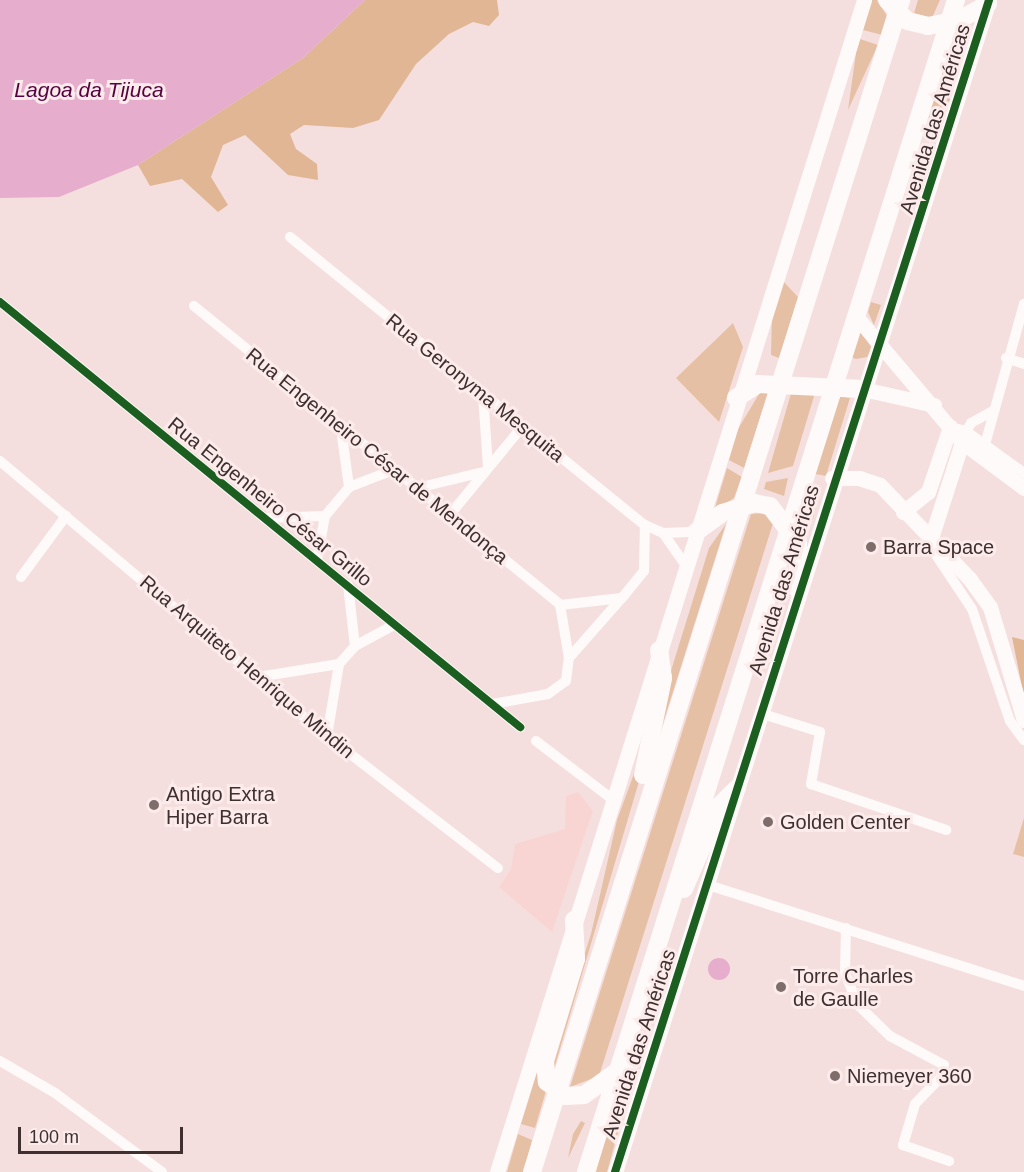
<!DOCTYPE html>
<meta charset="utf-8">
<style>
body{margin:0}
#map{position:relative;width:1024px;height:1172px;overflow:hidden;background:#f5dfde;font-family:Arial,sans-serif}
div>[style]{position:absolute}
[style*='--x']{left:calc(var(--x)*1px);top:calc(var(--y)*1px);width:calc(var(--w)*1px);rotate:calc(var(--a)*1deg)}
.built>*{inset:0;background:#f8d5d2}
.green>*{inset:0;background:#e6c0a4}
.forest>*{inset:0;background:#e1b695}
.water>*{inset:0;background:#e6adcc}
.round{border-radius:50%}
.street>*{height:10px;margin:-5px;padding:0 5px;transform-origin:5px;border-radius:5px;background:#fefafa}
.secondary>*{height:15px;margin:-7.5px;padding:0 7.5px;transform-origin:7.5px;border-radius:7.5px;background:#fefafa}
.highway>*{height:18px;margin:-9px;padding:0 9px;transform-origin:9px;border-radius:9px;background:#fefafa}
.cycleway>*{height:8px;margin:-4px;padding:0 4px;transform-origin:4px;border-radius:4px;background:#1b5e20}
.dots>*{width:16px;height:16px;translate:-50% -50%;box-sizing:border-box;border:3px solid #fbebea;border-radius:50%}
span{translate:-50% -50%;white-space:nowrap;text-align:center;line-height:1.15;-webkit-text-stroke:6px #fbebea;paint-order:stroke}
.street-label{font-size:20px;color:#3f302f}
.poi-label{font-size:20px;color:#3f302f}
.left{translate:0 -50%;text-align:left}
.water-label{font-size:21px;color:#560042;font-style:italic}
.scale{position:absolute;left:18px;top:1127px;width:165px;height:27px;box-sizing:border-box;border:3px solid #3f302f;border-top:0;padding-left:8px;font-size:18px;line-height:21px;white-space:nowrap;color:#3f302f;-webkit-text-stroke:4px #fbebea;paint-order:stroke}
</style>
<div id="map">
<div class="built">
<div style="clip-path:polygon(578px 792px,593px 811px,552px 932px,499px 887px,511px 869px,515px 844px,565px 829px,566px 796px)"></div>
</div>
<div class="green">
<div style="clip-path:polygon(871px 0,877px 0,887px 16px,882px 35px,863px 30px)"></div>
<div style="clip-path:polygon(918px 0,940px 0,932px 18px,914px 13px)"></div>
<div style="clip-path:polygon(971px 26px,964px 50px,950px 44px,952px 34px)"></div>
<div style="clip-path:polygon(860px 39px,878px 45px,848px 110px,856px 53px)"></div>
<div style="clip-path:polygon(946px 56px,962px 58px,943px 124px,932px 132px,925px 130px)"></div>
<div style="clip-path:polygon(783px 281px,798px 297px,779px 358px,771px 355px,772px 314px)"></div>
<div style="clip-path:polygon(871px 302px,881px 305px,874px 325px,868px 312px)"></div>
<div style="clip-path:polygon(733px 323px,743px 347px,719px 422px,676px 378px)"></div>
<div style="clip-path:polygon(860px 331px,872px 348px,867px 357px,856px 359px,851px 357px)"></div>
<div style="clip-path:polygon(762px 389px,769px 389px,744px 468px,729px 460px,738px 429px)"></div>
<div style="clip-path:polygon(792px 390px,815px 393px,793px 466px,768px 473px)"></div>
<div style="clip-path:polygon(840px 396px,850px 398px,826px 476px,815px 474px)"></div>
<div style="clip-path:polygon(727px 468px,742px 477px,734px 498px,714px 511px)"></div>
<div style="clip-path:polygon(788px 478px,784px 496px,764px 489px,766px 482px)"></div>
<div style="clip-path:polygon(805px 503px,815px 508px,813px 520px,802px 515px)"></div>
<div style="clip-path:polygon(765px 513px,775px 517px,599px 1076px,570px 1087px,751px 514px)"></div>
<div style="clip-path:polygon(726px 524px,653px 755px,661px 703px,709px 548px)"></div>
<div style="clip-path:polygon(646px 741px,643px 768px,554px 1069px,552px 1056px,591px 934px,617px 820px)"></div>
<div style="clip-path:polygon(1024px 818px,1024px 857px,1013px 854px)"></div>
<div style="clip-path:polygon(638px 1068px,623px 1117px,614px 1114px,624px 1080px)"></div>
<div style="clip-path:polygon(538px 1069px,546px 1091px,535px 1128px,521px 1124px)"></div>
<div style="clip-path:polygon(581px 1121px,585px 1123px,568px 1158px,573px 1134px)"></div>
<div style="clip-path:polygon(610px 1123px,620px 1125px,607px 1172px,596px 1172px)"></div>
<div style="clip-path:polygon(518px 1134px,532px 1140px,524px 1172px,507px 1172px)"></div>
</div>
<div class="forest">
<div style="clip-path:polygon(365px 0,497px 0,499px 15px,489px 26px,473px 22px,449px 34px,416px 64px,379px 120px,353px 128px,304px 125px,290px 134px,296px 149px,317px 164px,318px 180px,288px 175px,245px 135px,223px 145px,211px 177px,228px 205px,218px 212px,182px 179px,150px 186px,138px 165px,303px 58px)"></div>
<div style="clip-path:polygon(1012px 637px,1024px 640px,1024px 697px)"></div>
</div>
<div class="water">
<div style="clip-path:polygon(0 0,365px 0,303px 58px,138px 165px,59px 197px,0 198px)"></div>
<div class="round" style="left:708px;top:958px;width:22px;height:22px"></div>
</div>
<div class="street">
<div style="--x:290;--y:237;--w:457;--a:39.1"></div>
<div style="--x:645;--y:525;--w:20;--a:24"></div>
<div style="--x:663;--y:533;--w:33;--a:-2"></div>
<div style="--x:0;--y:302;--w:672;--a:39.26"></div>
<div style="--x:194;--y:306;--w:473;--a:39.2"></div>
<div style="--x:1006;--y:358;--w:19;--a:18"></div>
<div style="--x:483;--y:394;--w:73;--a:86.1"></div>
<div style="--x:950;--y:427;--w:16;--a:14"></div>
<div style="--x:966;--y:431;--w:72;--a:35.9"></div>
<div style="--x:341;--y:429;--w:59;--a:82.1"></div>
<div style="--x:963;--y:437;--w:16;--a:-60"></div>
<div style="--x:971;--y:423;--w:23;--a:-29"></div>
<div style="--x:981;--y:459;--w:161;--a:-74.5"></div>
<div style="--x:0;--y:461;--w:427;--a:40.1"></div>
<div style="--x:327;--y:736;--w:216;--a:37.7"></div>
<div style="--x:413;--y:489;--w:73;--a:-13.5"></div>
<div style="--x:448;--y:517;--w:117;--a:-50.6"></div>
<div style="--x:264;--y:518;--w:61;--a:-1.9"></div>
<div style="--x:663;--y:533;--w:39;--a:55"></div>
<div style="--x:928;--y:543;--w:79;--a:56.3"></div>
<div style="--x:972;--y:609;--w:118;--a:71.3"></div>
<div style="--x:1010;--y:721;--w:24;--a:54"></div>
<div style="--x:317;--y:560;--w:45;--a:-79.7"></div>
<div style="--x:325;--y:516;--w:38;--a:-50"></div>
<div style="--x:349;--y:487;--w:45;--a:-20.9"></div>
<div style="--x:21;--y:577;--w:76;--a:-53.6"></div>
<div style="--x:348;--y:585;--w:61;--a:83.5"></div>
<div style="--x:569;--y:658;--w:77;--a:-48.7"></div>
<div style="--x:258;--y:677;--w:82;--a:-9.1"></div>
<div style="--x:493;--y:704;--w:56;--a:-10.3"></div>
<div style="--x:548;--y:694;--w:22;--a:-36"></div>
<div style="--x:566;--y:681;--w:23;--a:-83"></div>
<div style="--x:569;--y:658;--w:54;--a:-99.6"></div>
<div style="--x:560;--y:605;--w:62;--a:-6.4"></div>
<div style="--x:622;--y:598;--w:35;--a:-51"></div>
<div style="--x:644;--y:571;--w:46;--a:-88.8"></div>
<div style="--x:760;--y:713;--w:63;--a:17.6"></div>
<div style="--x:820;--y:732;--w:53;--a:99.8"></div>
<div style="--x:811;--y:784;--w:143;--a:18.8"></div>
<div style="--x:327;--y:736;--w:73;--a:-80.5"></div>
<div style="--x:339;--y:664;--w:24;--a:-48"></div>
<div style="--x:355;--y:646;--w:44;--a:-28.3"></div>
<div style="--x:536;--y:741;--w:96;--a:37.3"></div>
<div style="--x:708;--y:885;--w:332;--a:17.7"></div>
<div style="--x:846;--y:928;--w:45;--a:91.3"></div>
<div style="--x:845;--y:973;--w:35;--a:68"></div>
<div style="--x:858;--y:1005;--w:45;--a:44.1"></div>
<div style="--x:890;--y:1036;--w:61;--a:28.2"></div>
<div style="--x:944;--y:1065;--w:10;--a:96"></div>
<div style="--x:943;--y:1075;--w:40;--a:134"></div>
<div style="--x:915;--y:1104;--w:43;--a:106.3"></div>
<div style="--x:903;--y:1145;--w:49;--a:19.2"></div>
<div style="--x:0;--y:1061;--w:64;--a:30.2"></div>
<div style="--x:55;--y:1093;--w:133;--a:36.4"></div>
</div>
<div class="secondary">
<div style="--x:855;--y:315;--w:166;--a:49.9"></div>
<div style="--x:962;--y:442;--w:77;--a:36.6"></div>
<div style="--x:863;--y:389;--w:73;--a:12.7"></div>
<div style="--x:832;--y:478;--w:27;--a:0"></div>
<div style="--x:859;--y:478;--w:22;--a:18"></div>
<div style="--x:880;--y:485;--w:129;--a:46.3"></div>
<div style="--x:969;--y:578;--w:36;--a:54"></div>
<div style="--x:990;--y:607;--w:118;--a:73.3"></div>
<div style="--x:903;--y:512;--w:32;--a:-39"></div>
<div style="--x:928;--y:492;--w:69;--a:-71.3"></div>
<div style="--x:932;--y:535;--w:98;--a:-72.1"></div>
<div style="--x:497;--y:1172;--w:1228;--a:-72.61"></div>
<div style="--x:615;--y:1172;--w:1230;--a:-72.3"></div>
</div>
<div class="highway">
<div style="--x:887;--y:0;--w:29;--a:46"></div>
<div style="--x:907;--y:21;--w:22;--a:13"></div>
<div style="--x:928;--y:26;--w:32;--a:-11"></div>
<div style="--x:959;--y:20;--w:33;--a:-29"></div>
<div style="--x:736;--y:398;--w:26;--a:-32"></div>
<div style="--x:758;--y:384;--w:105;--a:2.7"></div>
<div style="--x:696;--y:532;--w:32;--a:-36"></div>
<div style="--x:722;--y:513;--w:34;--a:-17"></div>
<div style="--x:754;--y:503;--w:16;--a:11"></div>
<div style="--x:770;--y:506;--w:46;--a:52.9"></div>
<div style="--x:798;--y:543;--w:47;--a:90"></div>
<div style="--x:643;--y:775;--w:99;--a:-78.3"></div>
<div style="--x:663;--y:678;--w:28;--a:-98"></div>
<div style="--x:684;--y:889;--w:91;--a:-66.8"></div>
<div style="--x:720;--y:805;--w:24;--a:-45"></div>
<div style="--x:574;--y:920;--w:39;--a:87"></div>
<div style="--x:576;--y:959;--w:107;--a:106.9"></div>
<div style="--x:545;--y:1061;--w:21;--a:85"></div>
<div style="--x:547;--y:1082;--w:24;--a:36"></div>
<div style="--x:566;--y:1096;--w:18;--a:-3"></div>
<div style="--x:584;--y:1095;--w:86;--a:-35.5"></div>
<div style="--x:532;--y:1172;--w:1229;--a:-72.52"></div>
<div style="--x:586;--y:1172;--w:1229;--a:-72.48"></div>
</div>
<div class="cycleway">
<div style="--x:0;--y:302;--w:672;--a:39.26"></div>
<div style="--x:615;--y:1172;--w:1230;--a:-72.3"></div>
</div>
<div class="dots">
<div style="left:871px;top:547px;background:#7f6d6c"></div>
<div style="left:154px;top:805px;background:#7f6d6c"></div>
<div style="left:768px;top:822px;background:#7f6d6c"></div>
<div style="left:781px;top:987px;background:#7f6d6c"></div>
<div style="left:835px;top:1076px;background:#7f6d6c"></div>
</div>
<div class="street-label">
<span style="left:935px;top:119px;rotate:-73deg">Avenida das Américas</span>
<span style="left:475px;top:388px;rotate:39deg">Rua Geronyma Mesquita</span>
<span style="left:377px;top:456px;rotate:39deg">Rua Engenheiro César de Mendonça</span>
<span style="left:270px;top:502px;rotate:39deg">Rua Engenheiro César Grillo</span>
<span style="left:784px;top:580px;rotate:-73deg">Avenida das Américas</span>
<span style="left:247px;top:667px;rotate:40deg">Rua Arquiteto Henrique Mindin</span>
<span style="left:639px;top:1044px;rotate:-72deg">Avenida das Américas</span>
</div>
<div class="poi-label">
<span class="left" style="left:883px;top:547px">Barra Space</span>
<span class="left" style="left:166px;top:806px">Antigo Extra<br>Hiper Barra</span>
<span class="left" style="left:780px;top:822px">Golden Center</span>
<span class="left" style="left:793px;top:988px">Torre Charles<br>de Gaulle</span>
<span class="left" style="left:847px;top:1076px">Niemeyer 360</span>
</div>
<div class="water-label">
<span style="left:89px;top:90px">Lagoa da Tijuca</span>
</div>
<div class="scale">100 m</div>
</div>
